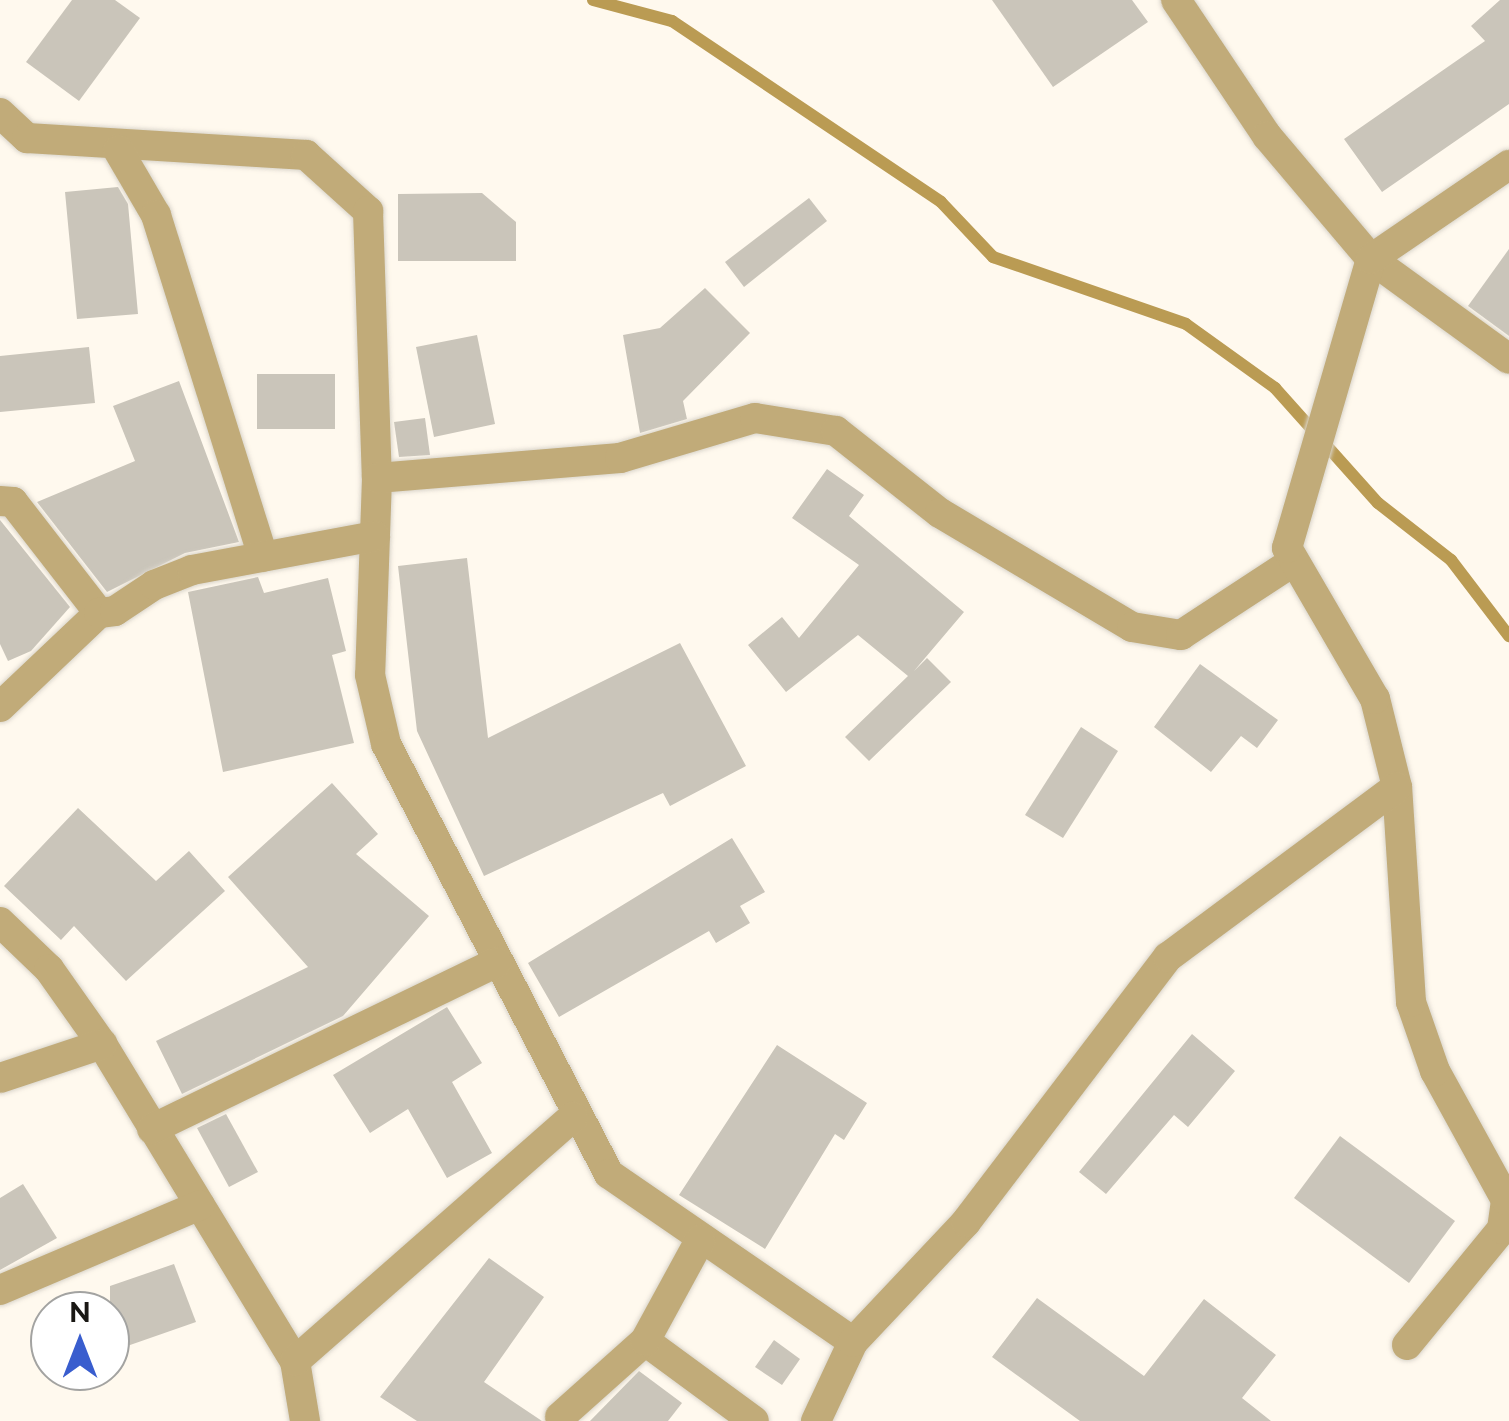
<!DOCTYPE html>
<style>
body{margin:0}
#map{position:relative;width:1509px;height:1421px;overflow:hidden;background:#fff9ee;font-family:Raleway,sans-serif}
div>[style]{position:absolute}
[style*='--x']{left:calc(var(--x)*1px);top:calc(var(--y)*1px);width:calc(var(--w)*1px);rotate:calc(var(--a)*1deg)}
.stream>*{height:12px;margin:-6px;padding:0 6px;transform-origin:6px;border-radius:6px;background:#ba9b53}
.building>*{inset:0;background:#cac5ba}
.roads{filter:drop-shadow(0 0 2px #dad5cb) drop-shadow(0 0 2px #dad5cb)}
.minor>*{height:30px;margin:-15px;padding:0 15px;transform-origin:15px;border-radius:15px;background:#c1ab79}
span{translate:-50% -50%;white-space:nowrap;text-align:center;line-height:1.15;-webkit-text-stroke:9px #fff;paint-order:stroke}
.north{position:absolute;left:30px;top:1291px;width:100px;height:100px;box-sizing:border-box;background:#fff;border:2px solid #a3a3a1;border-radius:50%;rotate:0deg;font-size:28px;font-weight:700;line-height:40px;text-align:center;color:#1a1814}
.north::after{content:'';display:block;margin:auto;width:35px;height:45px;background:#395dce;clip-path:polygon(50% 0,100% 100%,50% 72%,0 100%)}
</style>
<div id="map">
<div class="stream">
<div style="--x:593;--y:0;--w:82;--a:14.9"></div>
<div style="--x:672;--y:21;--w:324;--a:33.9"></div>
<div style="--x:941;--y:202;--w:76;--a:46.6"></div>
<div style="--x:993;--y:257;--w:204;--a:19.1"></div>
<div style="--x:1186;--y:324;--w:110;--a:35.7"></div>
<div style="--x:1275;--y:388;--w:154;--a:48.2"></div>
<div style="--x:1378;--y:503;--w:93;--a:38"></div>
<div style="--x:1451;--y:560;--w:96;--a:52.7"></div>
</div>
<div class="building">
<div style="clip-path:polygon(72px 0,115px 0,140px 18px,79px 101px,26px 62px)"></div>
<div style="clip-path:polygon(992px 0,1132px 0,1148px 22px,1053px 87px)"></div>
<div style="clip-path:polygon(1500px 0,1509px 0,1509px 104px,1382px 192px,1344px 139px,1485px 41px,1471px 26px)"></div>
<div style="clip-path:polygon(118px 187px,128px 204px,138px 314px,77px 319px,65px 192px)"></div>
<div style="clip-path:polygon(482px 193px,516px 222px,516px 261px,398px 261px,398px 194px)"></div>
<div style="clip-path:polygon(809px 198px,827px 221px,744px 287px,725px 262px)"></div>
<div style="clip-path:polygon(1509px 249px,1509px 336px,1468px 306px)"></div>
<div style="clip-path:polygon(705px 288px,750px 333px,683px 401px,687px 419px,640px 433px,623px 335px,660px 328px)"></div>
<div style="clip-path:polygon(477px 335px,495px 424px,434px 437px,416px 347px)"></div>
<div style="clip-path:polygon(89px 347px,95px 403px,0 412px,0 356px)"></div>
<div style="clip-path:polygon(257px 374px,335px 374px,335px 429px,257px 429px)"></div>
<div style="clip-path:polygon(179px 381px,239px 542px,185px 553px,107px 592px,37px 502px,135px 461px,113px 406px)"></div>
<div style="clip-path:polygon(425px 418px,430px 455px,399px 457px,394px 422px)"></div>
<div style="clip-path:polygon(827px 469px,864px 495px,849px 516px,964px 612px,914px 671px,927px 658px,951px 682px,869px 761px,845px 737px,908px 676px,858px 635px,786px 692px,748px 645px,782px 617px,799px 638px,859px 565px,792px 518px)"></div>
<div style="clip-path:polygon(0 520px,70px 607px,31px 651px,8px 661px,0 644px)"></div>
<div style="clip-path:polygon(467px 558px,488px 738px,680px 643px,746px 766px,670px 806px,663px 793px,484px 876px,417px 731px,398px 566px)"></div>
<div style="clip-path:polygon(258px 577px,264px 593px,328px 578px,346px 651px,332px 655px,354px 743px,223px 772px,188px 592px)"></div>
<div style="clip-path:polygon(1200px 664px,1278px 720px,1257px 748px,1241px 736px,1211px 772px,1154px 727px)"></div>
<div style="clip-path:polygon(1081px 727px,1118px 751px,1063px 838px,1025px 815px)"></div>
<div style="clip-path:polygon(332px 783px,378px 834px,356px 854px,429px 916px,343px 1016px,182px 1094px,156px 1041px,308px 967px,228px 877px)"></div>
<div style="clip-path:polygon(78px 808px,156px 881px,189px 851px,225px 891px,126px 981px,74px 926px,61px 940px,4px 886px)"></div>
<div style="clip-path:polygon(732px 838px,765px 892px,740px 906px,750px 923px,716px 943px,709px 931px,559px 1017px,528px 963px)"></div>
<div style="clip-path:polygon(447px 1007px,482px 1063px,452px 1082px,492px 1153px,447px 1178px,408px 1109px,370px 1133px,333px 1075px)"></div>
<div style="clip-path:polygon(1192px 1034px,1235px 1071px,1188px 1127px,1174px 1115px,1106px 1194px,1079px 1172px)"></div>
<div style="clip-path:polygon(777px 1045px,867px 1103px,844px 1140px,835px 1134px,765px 1249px,679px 1195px)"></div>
<div style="clip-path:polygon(226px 1114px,258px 1172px,229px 1187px,197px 1128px)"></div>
<div style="clip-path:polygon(1340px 1136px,1455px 1221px,1409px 1283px,1294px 1198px)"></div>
<div style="clip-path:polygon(23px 1184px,57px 1238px,0 1270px,0 1198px)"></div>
<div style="clip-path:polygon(489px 1258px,544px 1297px,484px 1382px,542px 1421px,417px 1421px,380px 1397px)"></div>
<div style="clip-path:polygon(174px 1264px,196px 1322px,110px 1352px,110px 1286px)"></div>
<div style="clip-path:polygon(1037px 1298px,1144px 1376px,1204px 1299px,1276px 1355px,1242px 1398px,1271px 1421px,1080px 1421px,992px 1357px)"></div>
<div style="clip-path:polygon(774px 1340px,800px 1359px,782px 1385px,755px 1367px)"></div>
<div style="clip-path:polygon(639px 1371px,682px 1403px,668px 1421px,590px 1421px)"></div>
</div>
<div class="roads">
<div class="minor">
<div style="--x:1176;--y:0;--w:164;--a:56.2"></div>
<div style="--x:1267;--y:136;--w:161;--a:49.8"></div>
<div style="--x:1371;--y:259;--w:170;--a:35.9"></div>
<div style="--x:0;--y:113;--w:37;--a:43"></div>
<div style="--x:27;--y:138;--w:280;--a:3.5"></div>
<div style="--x:306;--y:155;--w:84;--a:42.1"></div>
<div style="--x:368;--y:211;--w:267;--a:88.1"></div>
<div style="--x:377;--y:478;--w:197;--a:92"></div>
<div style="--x:370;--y:675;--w:71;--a:76.9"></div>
<div style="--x:386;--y:744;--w:484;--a:62.6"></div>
<div style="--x:609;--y:1174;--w:296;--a:34.5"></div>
<div style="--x:118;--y:150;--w:75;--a:59.7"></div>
<div style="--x:156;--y:215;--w:358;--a:72.6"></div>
<div style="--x:377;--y:478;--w:244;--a:-4.7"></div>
<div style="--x:620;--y:458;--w:141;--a:-16.5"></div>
<div style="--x:755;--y:418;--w:82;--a:9.1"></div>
<div style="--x:836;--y:431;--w:132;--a:38.3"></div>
<div style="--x:940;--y:513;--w:223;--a:30.7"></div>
<div style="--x:1132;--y:627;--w:50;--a:9.3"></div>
<div style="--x:1181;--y:635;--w:135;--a:-33.2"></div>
<div style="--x:0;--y:501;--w:13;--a:4"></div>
<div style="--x:13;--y:502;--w:140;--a:52.2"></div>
<div style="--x:0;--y:707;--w:137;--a:-43.5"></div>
<div style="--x:99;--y:613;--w:16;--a:-7"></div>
<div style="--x:115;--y:611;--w:47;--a:-33.7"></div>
<div style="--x:154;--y:585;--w:41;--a:-21.5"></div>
<div style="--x:192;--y:570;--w:186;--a:-10.5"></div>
<div style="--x:0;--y:922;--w:68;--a:43.8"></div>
<div style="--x:49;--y:969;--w:92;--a:54.8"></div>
<div style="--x:102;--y:1044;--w:371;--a:58.7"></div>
<div style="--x:295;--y:1361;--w:61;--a:80.5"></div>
<div style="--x:0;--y:1078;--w:108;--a:-18.4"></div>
<div style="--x:152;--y:1129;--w:383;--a:-25.8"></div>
<div style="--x:0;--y:1290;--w:217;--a:-23"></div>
<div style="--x:645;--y:1341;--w:135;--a:36.3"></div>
<div style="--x:1407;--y:1345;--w:150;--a:-50.7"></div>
<div style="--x:1502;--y:1229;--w:29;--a:-82"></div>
<div style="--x:1506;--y:1200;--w:147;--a:-118.8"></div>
<div style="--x:1435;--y:1071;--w:73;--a:-109.2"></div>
<div style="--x:1411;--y:1002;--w:215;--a:-93.7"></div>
<div style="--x:1397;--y:787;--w:91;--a:-104"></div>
<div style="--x:1375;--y:699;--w:175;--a:-120.2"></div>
<div style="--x:1287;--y:548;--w:301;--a:-73.8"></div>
<div style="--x:1371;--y:259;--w:167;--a:-34.3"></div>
<div style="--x:295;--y:1361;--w:370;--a:-41.3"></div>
<div style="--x:560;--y:1417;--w:114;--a:-41.8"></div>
<div style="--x:645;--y:1341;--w:115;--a:-61.4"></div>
<div style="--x:816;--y:1421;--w:87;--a:-64.9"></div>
<div style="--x:853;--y:1342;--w:165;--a:-46.7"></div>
<div style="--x:966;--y:1222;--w:333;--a:-52.7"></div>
<div style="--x:1168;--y:957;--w:285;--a:-36.6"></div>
</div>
</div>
<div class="north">N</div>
</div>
